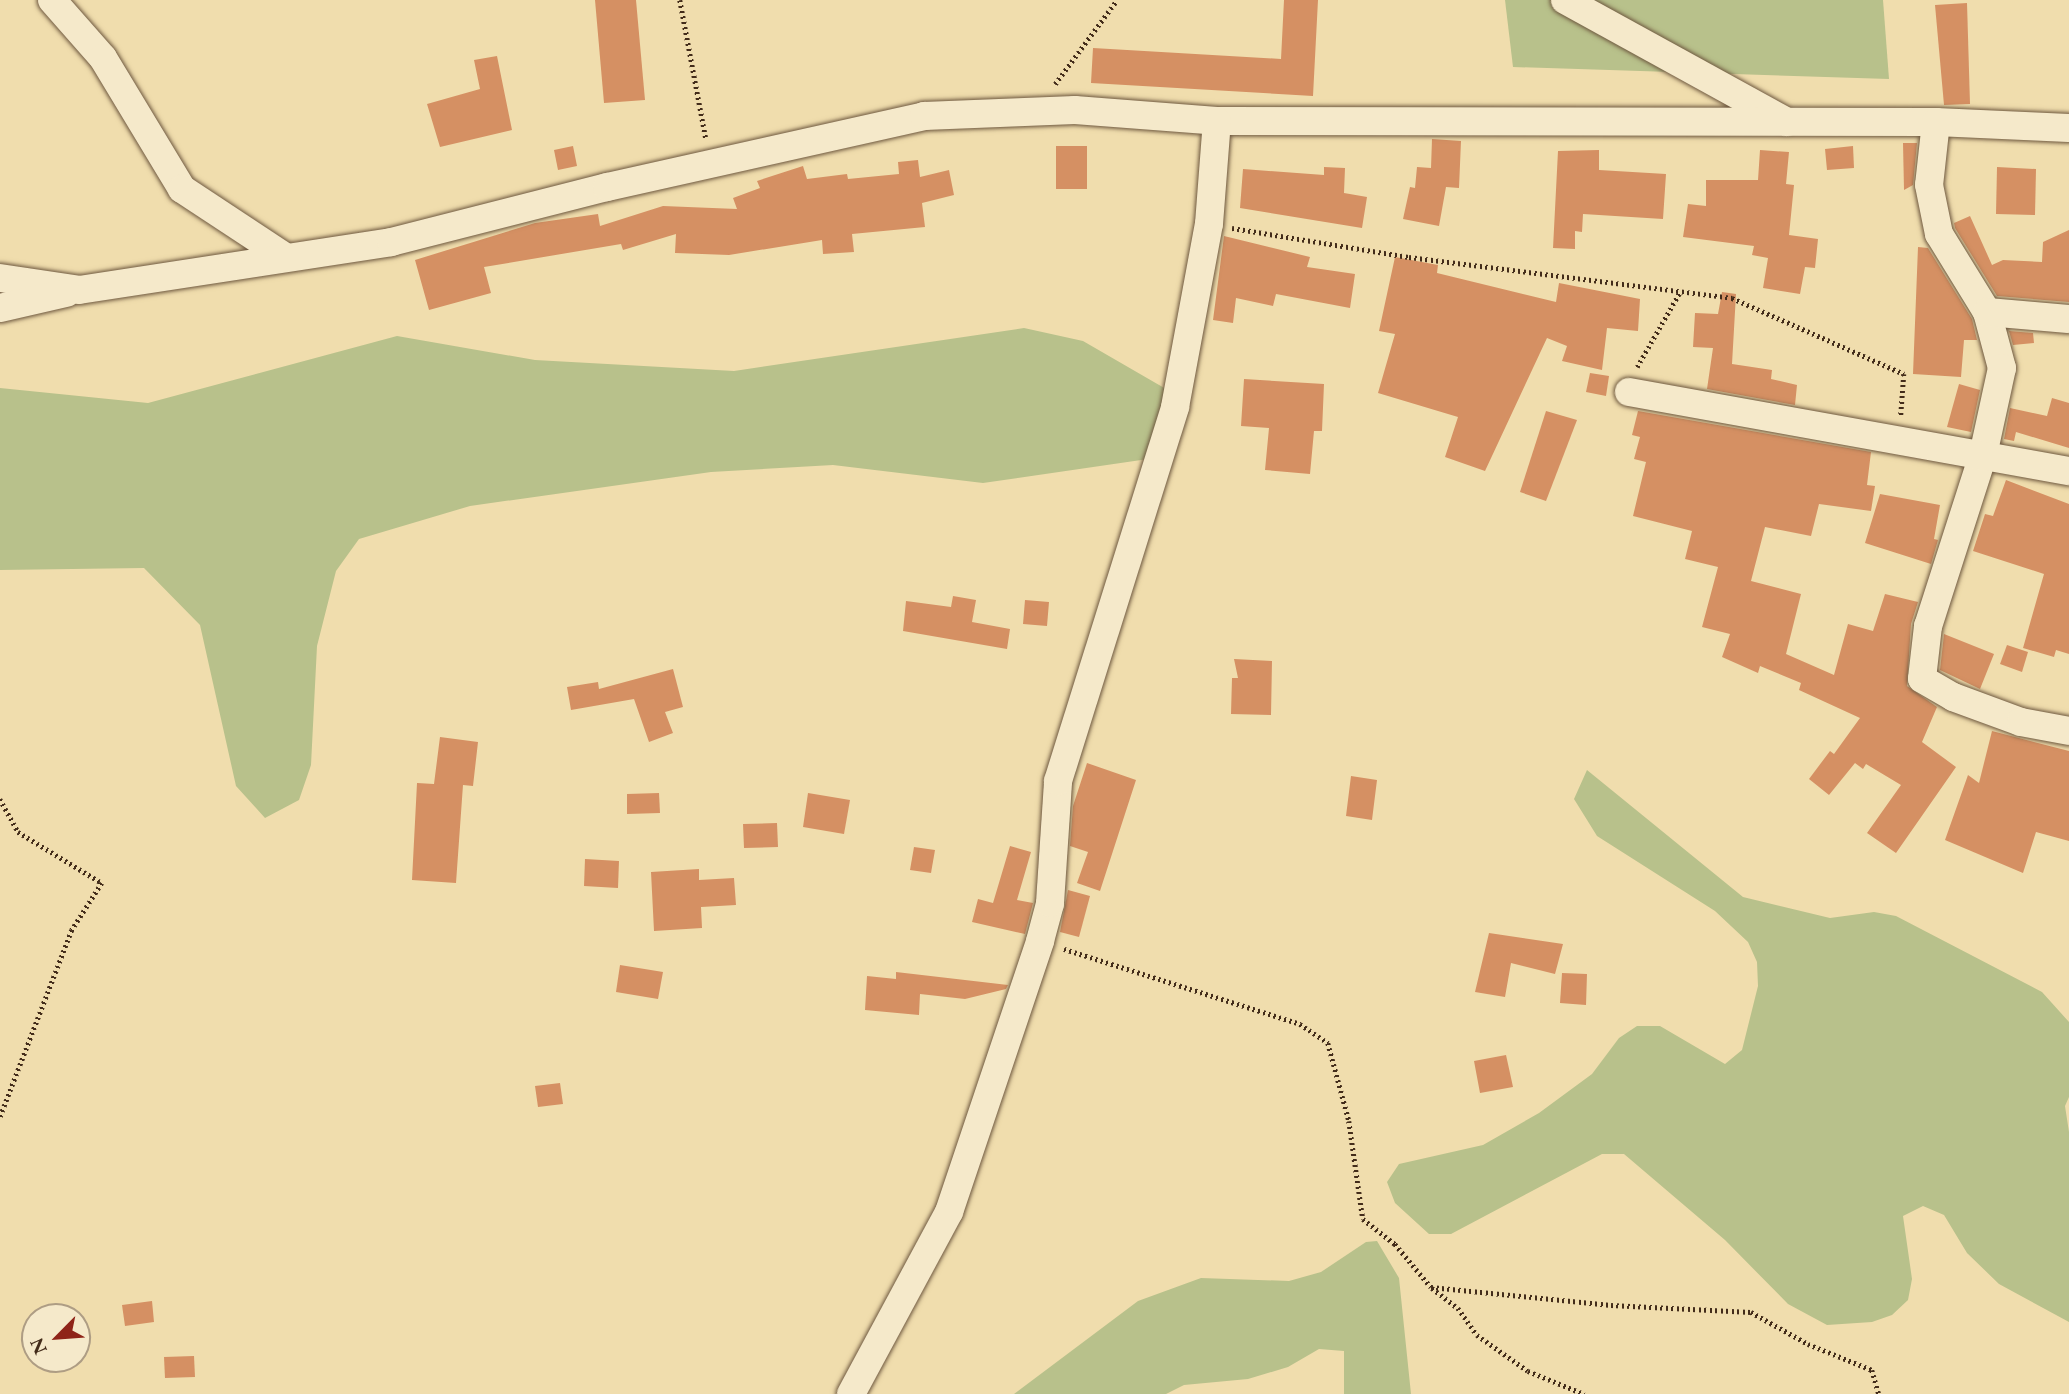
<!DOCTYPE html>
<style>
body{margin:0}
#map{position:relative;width:2069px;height:1394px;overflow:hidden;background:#f0ddad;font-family:"EB Garamond",serif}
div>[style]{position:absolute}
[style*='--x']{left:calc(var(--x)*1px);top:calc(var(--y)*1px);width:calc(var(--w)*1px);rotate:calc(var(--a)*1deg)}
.green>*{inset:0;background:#b8c18b}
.building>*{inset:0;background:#d59063}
.path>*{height:4.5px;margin-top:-2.25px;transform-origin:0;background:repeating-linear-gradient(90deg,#432c1a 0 2px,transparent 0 5.5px)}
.roads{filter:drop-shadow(0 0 2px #6e583f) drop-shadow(0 0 2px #6e583f)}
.minor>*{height:28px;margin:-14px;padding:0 14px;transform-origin:14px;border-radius:14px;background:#f5e9ca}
span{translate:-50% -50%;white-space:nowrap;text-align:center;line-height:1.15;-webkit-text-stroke:6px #f5e9ca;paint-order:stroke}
.north{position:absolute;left:21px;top:1303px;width:70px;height:70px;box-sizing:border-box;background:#f5e9ca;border:2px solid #ae9d84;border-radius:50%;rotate:245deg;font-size:19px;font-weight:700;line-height:28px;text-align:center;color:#432c1a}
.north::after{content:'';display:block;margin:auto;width:24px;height:32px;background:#8f2418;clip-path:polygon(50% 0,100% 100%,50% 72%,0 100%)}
</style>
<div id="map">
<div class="green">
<div style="clip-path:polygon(1505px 0,1883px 0,1889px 79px,1513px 67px)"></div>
<div style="clip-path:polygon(1024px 328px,1083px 341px,1166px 389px,1148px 459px,983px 483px,833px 465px,711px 472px,470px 506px,359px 539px,336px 571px,317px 646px,311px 765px,299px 800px,265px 818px,236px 786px,200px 625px,144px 568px,0 570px,0 388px,148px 403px,397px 336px,535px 360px,734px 371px)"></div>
<div style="clip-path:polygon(1587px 770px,1743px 897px,1830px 918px,1874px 912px,1896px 916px,2042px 992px,2069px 1022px,2069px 1097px,2065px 1106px,2069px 1132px,2069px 1322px,1999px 1284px,1967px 1253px,1944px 1215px,1923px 1206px,1903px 1216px,1912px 1279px,1908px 1300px,1892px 1315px,1872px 1322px,1827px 1325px,1788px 1304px,1725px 1240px,1624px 1154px,1602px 1154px,1451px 1234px,1429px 1234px,1395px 1203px,1387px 1182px,1399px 1164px,1483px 1145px,1539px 1113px,1592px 1074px,1619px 1038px,1637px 1026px,1660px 1026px,1725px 1064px,1742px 1050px,1758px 986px,1757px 962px,1748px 942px,1715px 911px,1597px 836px,1574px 799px)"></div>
<div style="clip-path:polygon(1377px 1241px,1399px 1278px,1411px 1394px,1344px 1394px,1344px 1351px,1319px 1349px,1288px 1367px,1248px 1379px,1184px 1385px,1166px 1394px,1014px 1394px,1138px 1301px,1201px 1278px,1289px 1281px,1321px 1272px,1366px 1242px)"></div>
</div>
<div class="building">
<div style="clip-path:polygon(595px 0,636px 0,645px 100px,604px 103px)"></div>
<div style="clip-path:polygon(1284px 0,1318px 0,1313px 96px,1091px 83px,1093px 48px,1281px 59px)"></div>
<div style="clip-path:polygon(1967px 3px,1970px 104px,1944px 105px,1935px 5px)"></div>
<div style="clip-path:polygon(497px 56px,512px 130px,440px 147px,427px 104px,480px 89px,474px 60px)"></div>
<div style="clip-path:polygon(1432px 139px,1461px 141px,1459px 188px,1446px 187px,1439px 226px,1403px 219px,1410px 187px,1415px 188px,1417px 167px,1431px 168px)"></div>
<div style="clip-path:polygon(1903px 143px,1917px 143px,1913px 185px,1904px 190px)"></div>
<div style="clip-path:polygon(573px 146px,577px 166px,558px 170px,554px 150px)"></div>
<div style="clip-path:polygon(1056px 146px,1087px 146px,1087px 189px,1056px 189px)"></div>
<div style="clip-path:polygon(1853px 146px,1854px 168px,1827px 170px,1825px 149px)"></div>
<div style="clip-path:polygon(1599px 150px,1599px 170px,1666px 174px,1663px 219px,1583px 214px,1582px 232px,1575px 231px,1575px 249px,1553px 248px,1558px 151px)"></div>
<div style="clip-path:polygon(1760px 150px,1789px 152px,1786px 184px,1794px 185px,1789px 235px,1818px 239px,1815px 268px,1805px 267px,1800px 294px,1763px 288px,1768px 258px,1752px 255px,1754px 246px,1683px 237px,1688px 204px,1706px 206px,1706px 180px,1758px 180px)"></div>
<div style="clip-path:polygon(918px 160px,920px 177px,949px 170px,954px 195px,922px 203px,925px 227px,852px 234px,854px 252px,823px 254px,822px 240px,729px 255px,675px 253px,676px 234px,623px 250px,621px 244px,484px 267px,491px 293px,429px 310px,415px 260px,535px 223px,598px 214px,600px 226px,663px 206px,737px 209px,733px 198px,760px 188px,757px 181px,803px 166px,807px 179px,847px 174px,848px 179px,899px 174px,898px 162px)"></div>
<div style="clip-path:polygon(1324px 167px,1345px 168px,1344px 193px,1367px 197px,1362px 228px,1240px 208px,1243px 169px,1324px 175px)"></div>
<div style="clip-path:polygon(1997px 167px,2036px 169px,2035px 215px,1996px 214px)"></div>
<div style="clip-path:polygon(1970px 216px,1992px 265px,2003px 260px,2042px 262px,2043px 242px,2069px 230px,2069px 302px,1997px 296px,1955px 228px,1954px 223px)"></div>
<div style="clip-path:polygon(1224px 236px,1310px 257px,1307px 267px,1355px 274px,1350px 308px,1276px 294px,1273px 306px,1236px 298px,1233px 323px,1213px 320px)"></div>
<div style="clip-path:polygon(1918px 247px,1928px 248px,1972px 319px,1977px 340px,1964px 340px,1961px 377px,1913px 374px)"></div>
<div style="clip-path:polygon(1395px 257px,1438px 265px,1437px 273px,1556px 302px,1559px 283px,1640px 299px,1638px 331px,1607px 328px,1602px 370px,1562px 361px,1567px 346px,1547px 338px,1485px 471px,1445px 457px,1458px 417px,1378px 393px,1395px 334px,1379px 331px)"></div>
<div style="clip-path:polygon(1722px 292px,1736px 294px,1732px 364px,1772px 370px,1771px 379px,1797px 385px,1795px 405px,1707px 389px,1713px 348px,1693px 347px,1695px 313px,1718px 314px)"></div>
<div style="clip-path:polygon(2009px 331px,2033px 333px,2034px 343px,2013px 345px)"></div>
<div style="clip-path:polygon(1590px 373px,1609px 376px,1606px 396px,1586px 392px)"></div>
<div style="clip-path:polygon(1244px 379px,1324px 384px,1322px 431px,1314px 431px,1310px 474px,1265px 470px,1269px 428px,1241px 426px)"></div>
<div style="clip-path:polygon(1959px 384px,1980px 390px,1971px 432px,1947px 427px)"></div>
<div style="clip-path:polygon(2052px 398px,2069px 403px,2069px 448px,2016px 432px,2014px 441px,2004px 439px,2010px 408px,2047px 416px)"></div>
<div style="clip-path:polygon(1546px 411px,1577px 420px,1546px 501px,1520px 492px)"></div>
<div style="clip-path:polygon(1638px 411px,1871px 452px,1867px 485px,1875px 486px,1871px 511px,1819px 504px,1811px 536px,1765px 527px,1751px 581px,1801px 594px,1786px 654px,1834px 675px,1848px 624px,1873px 631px,1885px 594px,1918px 602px,1911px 624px,1907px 686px,1937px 707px,1922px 742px,1956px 767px,1896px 853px,1867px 833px,1901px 785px,1866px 764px,1863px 769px,1855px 763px,1829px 795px,1809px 779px,1830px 751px,1834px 754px,1860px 718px,1799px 690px,1801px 683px,1760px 666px,1758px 673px,1722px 657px,1730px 634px,1702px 627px,1718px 567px,1685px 559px,1692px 531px,1633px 516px,1646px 462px,1634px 459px,1640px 437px,1632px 435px)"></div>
<div style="clip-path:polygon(2006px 480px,2069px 504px,2069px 654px,2056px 650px,2054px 657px,2023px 648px,2044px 574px,1973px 551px,1985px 514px,1993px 516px)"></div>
<div style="clip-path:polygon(1880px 494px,1940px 505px,1934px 539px,1938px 540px,1931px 564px,1865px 543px)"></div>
<div style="clip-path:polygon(953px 596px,976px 600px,972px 622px,1010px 629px,1007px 649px,903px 631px,906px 601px,951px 607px)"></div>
<div style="clip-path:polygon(1025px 600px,1049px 602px,1047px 626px,1023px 624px)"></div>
<div style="clip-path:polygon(1944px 634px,1994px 654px,1980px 689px,1940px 670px)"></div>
<div style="clip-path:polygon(2007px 645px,2028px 652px,2022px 672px,2000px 664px)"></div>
<div style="clip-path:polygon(1234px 659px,1272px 661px,1271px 715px,1231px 714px,1232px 678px,1238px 678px)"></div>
<div style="clip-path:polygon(673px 669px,683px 707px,665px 712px,673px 733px,649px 742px,634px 699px,571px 710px,567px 687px,598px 682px,599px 689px)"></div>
<div style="clip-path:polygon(1992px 731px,2069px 751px,2069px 841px,2036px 832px,2023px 873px,1945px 840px,1968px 775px,1979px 783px)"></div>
<div style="clip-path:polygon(440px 737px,478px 742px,473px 786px,463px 785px,456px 883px,412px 880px,417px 783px,434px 784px)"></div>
<div style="clip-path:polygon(1087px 763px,1136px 780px,1100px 891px,1077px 883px,1088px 852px,1070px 846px,1073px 806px)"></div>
<div style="clip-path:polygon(1351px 776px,1377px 780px,1372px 820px,1346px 816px)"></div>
<div style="clip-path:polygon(659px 793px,660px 813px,627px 814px,627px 794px)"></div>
<div style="clip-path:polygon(808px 793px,850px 800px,844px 834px,803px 827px)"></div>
<div style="clip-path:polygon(777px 823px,778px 847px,744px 848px,743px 824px)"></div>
<div style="clip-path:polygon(1010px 846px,1031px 852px,1017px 900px,1033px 903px,1025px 934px,972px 922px,978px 899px,993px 903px)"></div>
<div style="clip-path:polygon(914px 847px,935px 850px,931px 873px,910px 870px)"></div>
<div style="clip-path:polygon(585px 859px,619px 861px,618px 888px,584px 886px)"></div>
<div style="clip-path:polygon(699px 869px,699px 880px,734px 878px,736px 905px,701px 907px,702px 928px,654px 931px,651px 872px)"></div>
<div style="clip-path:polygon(1068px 890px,1090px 896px,1079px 937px,1060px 932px)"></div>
<div style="clip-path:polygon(1489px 933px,1563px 944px,1555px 974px,1511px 963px,1505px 997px,1475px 992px)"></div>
<div style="clip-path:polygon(620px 965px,663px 972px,658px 999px,616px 992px)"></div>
<div style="clip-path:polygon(896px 972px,1008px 985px,1006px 989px,965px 999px,920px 994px,919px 1015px,865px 1010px,867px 976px,896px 979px)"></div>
<div style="clip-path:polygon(1562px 973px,1587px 974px,1586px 1005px,1560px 1003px)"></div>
<div style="clip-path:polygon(1506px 1055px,1513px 1087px,1480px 1093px,1474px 1061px)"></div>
<div style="clip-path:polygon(560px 1083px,563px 1104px,538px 1107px,535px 1086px)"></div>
<div style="clip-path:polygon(152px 1301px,154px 1322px,125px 1326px,122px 1305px)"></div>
<div style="clip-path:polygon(194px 1356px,195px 1377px,165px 1378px,164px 1357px)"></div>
</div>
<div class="path">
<div style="--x:680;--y:0;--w:141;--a:79.4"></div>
<div style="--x:1055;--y:84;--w:104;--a:-53.6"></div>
<div style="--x:1232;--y:228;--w:179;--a:9.3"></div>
<div style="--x:1409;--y:257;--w:326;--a:7.2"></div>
<div style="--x:1732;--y:298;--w:188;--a:23.8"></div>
<div style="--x:1904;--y:374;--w:41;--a:94.2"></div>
<div style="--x:1637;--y:367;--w:86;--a:-60.2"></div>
<div style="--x:0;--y:799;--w:38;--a:61"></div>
<div style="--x:18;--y:832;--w:98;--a:31.3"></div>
<div style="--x:102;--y:883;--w:56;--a:122.6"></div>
<div style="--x:72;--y:930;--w:201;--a:111"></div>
<div style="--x:1064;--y:949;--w:248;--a:17.6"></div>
<div style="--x:1300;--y:1024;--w:34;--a:34"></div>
<div style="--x:1328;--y:1043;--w:81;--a:74.9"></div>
<div style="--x:1349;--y:1121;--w:99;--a:81.9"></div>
<div style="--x:1363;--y:1219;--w:41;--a:38"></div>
<div style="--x:1395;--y:1244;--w:56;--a:50.1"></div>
<div style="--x:1431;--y:1287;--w:181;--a:5.7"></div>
<div style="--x:1611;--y:1305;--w:140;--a:2.9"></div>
<div style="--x:1751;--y:1312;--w:65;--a:29.3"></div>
<div style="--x:1808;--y:1344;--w:69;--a:22.1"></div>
<div style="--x:1872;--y:1370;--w:25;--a:74"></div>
<div style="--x:1432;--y:1288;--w:33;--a:38"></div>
<div style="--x:1458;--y:1308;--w:33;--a:55"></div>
<div style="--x:1477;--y:1335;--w:62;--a:35.2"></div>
<div style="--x:1528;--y:1371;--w:61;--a:22.3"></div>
</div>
<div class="roads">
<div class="minor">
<div style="--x:52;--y:0;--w:77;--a:48.7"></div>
<div style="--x:103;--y:58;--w:153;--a:58.9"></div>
<div style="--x:182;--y:189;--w:123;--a:33.4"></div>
<div style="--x:1565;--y:0;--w:253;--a:28.8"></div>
<div style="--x:1936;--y:122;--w:63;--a:96.3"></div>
<div style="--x:1929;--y:185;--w:50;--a:78.5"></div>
<div style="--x:1939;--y:234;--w:92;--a:58.4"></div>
<div style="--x:1987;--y:312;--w:58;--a:75"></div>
<div style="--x:2002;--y:368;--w:89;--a:102.3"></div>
<div style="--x:1983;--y:455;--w:180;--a:107.8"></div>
<div style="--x:1928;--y:626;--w:53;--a:96.5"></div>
<div style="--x:1922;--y:679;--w:36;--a:30"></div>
<div style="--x:1953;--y:697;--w:72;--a:20.2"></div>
<div style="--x:2021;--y:722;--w:49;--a:10.6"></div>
<div style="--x:0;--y:278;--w:80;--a:8.6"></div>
<div style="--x:79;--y:290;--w:316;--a:-8.7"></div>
<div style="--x:391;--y:242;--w:223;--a:-14.3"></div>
<div style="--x:607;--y:187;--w:325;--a:-12.6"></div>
<div style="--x:924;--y:116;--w:151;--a:-2.3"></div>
<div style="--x:1075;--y:110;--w:142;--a:4.4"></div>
<div style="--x:1217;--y:121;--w:719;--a:0.08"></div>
<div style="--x:1936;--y:122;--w:133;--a:2.6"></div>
<div style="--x:0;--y:308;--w:68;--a:-12.8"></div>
<div style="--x:1987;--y:312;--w:82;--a:4.9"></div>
<div style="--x:1629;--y:392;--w:447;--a:10.2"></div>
<div style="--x:851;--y:1394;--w:207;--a:-61.7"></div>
<div style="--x:949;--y:1212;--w:286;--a:-71.4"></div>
<div style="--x:1040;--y:941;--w:39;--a:-75"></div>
<div style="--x:1050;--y:903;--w:122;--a:-86.2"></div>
<div style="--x:1058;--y:781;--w:392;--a:-72.6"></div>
<div style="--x:1175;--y:407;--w:186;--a:-79.5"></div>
<div style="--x:1209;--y:224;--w:103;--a:-85.6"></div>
</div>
</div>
<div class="north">N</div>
</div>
